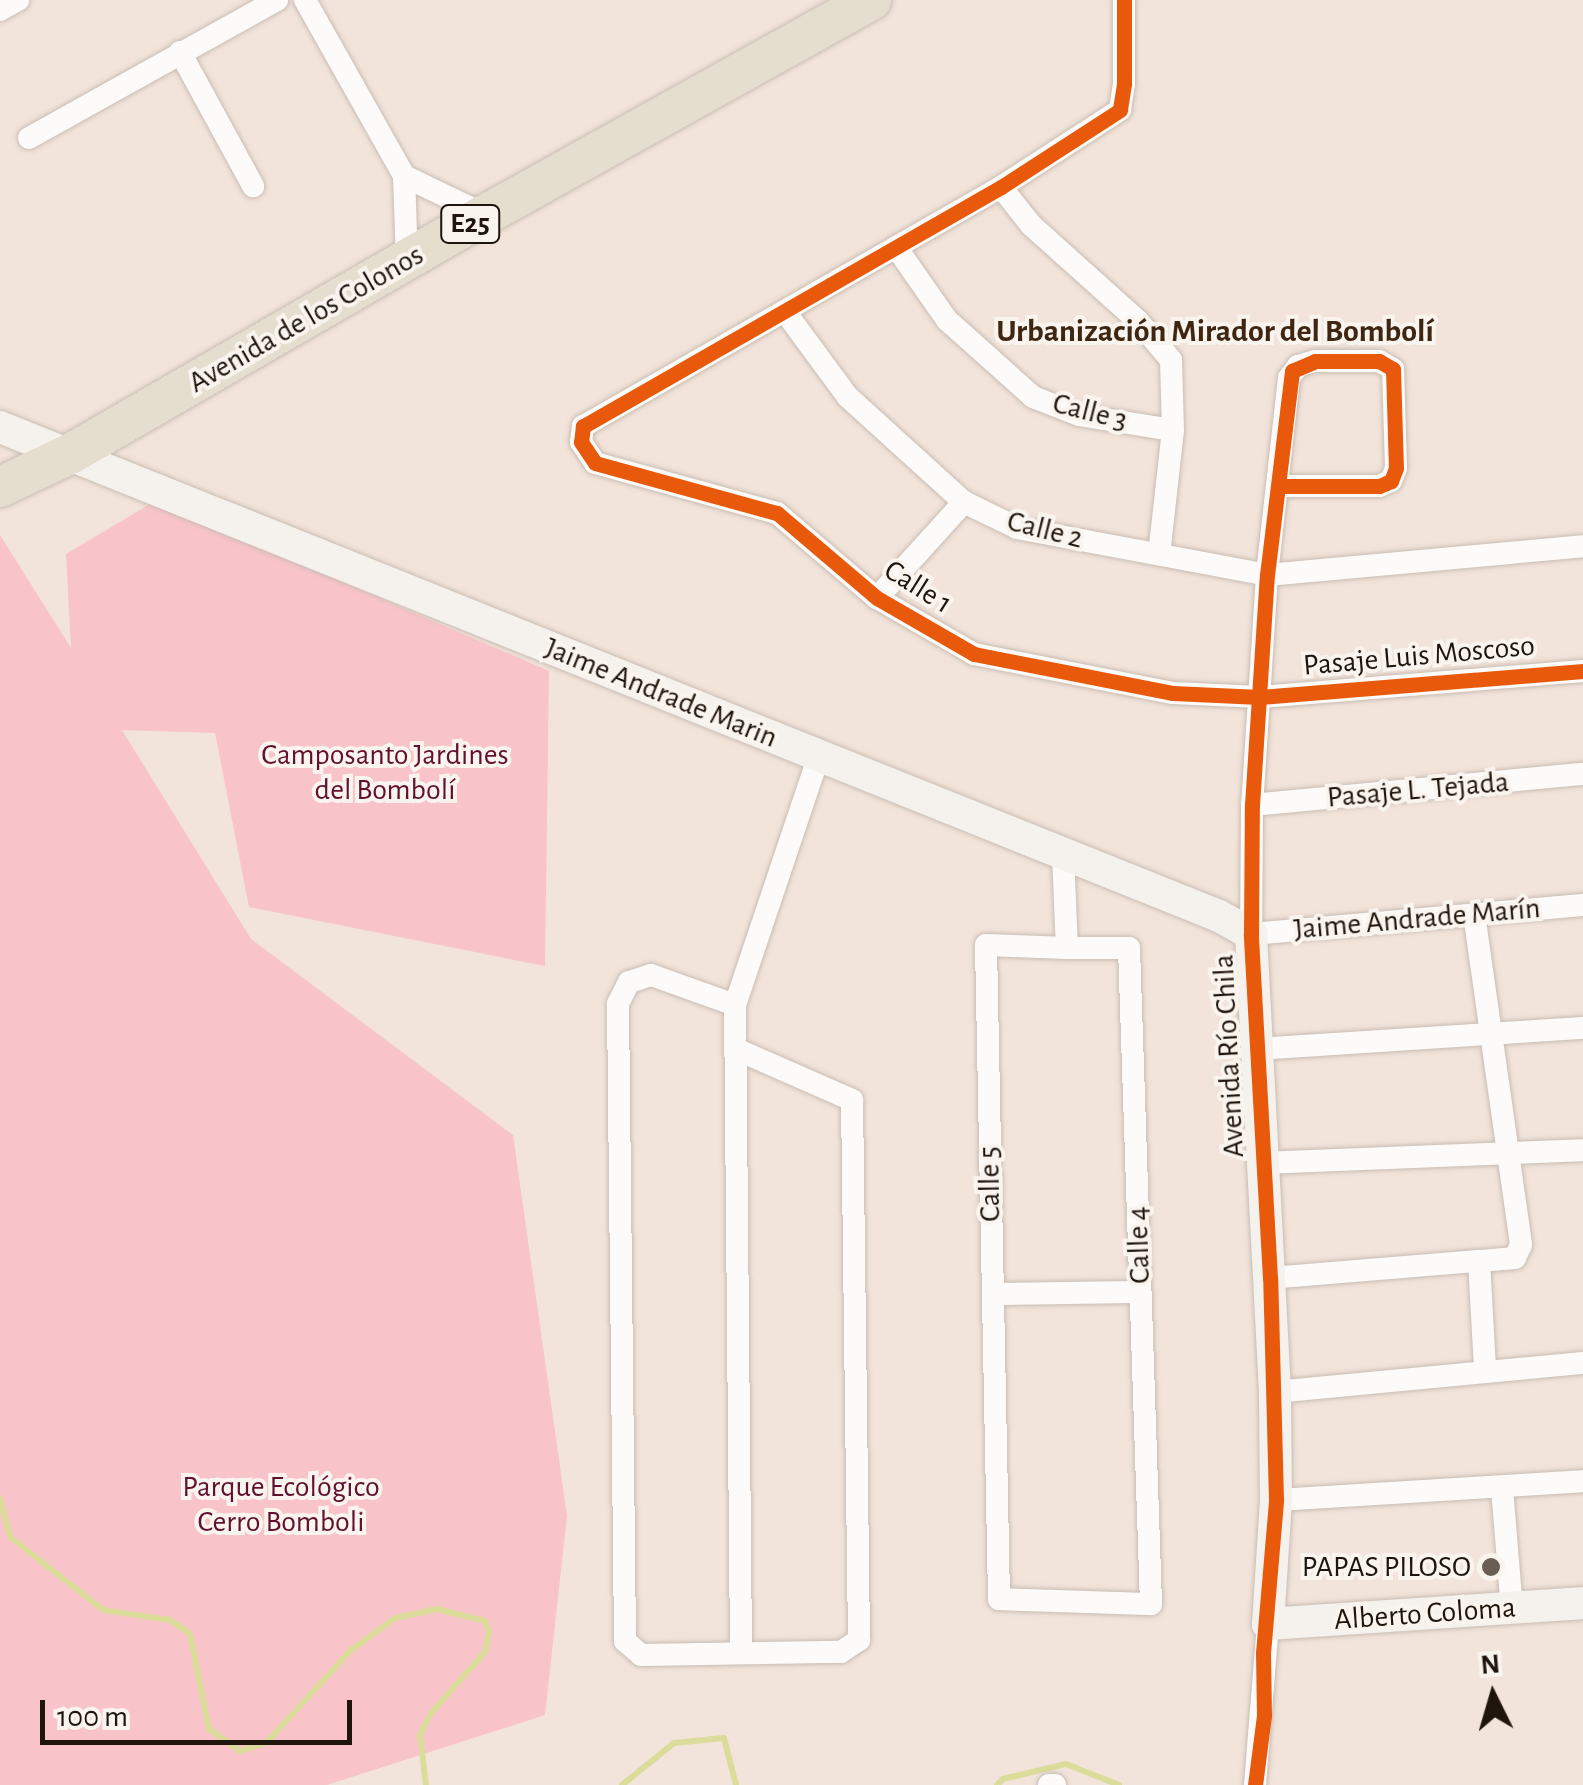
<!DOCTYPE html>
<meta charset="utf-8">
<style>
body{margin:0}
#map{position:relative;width:1583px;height:1785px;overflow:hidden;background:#f2e4da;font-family:"Alegreya Sans",sans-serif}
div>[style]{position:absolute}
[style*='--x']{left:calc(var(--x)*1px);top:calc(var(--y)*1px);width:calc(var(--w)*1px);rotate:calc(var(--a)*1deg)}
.green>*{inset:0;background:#f8c4ca}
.stream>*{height:6px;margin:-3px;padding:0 3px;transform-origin:3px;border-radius:3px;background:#dbdc9a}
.roads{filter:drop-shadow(0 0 2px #c9bdb4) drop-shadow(0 0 2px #c9bdb4)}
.street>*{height:22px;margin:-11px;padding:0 11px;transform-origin:11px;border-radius:11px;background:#fdfbf9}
.secondary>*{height:32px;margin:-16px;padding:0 16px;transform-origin:16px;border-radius:16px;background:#f5f2ed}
.highway>*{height:40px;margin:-20px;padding:0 20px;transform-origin:20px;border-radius:20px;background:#e5ddce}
.cycleway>*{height:15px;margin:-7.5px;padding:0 7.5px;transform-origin:7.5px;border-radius:7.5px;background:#e8590c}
.dots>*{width:28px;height:28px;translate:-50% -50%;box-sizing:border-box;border:5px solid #faf4ef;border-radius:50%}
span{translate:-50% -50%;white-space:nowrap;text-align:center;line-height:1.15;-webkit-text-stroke:8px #faf4ef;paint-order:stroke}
.shield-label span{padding:2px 8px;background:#faf4ef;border:2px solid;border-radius:8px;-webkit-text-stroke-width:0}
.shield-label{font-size:28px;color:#1f150c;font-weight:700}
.street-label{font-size:30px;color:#1f150c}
.park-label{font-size:30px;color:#62102e}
.poi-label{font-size:30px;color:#1f150c}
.right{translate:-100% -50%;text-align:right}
.neighbourhood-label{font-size:32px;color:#3e2613;font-weight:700}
.north{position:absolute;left:1443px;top:1645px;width:100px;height:100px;-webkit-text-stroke:8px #faf4ef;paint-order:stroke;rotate:355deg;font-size:28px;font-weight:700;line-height:40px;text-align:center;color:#1f150c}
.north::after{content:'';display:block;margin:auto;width:35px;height:45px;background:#1f150c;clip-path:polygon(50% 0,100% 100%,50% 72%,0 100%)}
.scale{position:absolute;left:40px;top:1700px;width:312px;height:45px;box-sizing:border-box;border:5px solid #1f150c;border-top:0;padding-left:12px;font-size:30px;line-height:35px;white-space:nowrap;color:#1f150c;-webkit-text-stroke:8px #faf4ef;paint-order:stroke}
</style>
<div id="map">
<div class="green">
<div style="clip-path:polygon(155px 501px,549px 671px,545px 966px,249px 907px,215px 733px,122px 730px,251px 939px,513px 1135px,567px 1516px,545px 1715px,327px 1785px,0 1785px,0 535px,71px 648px,66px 554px)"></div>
</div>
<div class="stream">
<div style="--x:0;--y:1498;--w:40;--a:75.6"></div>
<div style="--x:10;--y:1537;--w:118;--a:38.1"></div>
<div style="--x:103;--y:1610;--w:68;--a:8.5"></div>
<div style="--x:170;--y:1620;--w:24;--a:35"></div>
<div style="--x:190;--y:1634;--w:97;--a:78.7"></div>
<div style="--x:209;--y:1729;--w:39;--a:35"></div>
<div style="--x:241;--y:1751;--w:28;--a:-19"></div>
<div style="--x:267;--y:1742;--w:123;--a:-47.6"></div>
<div style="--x:350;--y:1651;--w:56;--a:-36.3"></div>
<div style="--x:395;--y:1618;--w:43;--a:-12.1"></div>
<div style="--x:437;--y:1609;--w:49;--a:14"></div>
<div style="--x:485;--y:1621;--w:12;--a:70"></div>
<div style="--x:489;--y:1632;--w:20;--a:101"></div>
<div style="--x:485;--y:1652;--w:81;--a:131.5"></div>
<div style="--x:431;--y:1713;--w:25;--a:117"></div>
<div style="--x:420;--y:1735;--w:50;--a:83.2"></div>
<div style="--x:622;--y:1785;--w:67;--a:-38.9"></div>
<div style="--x:674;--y:1743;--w:50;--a:-5.7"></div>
<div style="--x:724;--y:1738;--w:49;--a:75.7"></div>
<div style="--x:997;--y:1785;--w:8;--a:-45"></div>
<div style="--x:1003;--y:1779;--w:65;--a:-13.4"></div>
<div style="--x:1066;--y:1764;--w:57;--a:21.6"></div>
</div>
<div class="roads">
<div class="street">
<div style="--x:305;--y:0;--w:202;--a:60.6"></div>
<div style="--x:404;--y:176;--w:90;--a:25.7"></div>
<div style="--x:1124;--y:0;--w:84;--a:90"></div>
<div style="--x:1124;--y:84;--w:26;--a:99"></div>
<div style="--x:1120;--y:110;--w:142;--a:147.1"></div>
<div style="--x:1001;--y:187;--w:482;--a:150.2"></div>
<div style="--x:583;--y:426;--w:16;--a:97"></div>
<div style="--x:581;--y:442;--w:25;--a:56"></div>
<div style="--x:595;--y:463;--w:189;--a:15.4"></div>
<div style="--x:777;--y:513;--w:131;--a:40.4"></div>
<div style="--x:877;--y:598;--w:112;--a:30"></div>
<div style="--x:974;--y:654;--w:203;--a:11.1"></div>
<div style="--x:1173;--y:693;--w:87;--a:2.6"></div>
<div style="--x:1260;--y:697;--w:324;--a:-4.6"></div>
<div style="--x:0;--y:10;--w:21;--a:-29"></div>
<div style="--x:180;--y:52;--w:153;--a:61.4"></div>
<div style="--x:29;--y:138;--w:284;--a:-29.1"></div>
<div style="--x:404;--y:176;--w:85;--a:88"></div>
<div style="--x:1001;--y:187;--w:48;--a:51.7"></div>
<div style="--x:1031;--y:225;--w:144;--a:41.9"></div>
<div style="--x:1138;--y:321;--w:51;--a:49.8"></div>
<div style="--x:1171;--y:360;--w:70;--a:88.4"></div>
<div style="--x:1173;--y:430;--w:125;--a:96.4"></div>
<div style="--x:896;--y:247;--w:89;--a:55.1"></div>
<div style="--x:947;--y:320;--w:115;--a:41.8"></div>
<div style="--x:1033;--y:397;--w:49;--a:21.4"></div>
<div style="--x:1079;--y:415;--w:95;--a:9.1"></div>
<div style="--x:786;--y:313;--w:104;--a:53.6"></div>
<div style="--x:848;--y:397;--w:156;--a:42.2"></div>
<div style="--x:964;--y:502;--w:59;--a:26.1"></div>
<div style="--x:1017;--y:528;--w:254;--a:10.6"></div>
<div style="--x:1267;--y:575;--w:317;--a:-5.2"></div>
<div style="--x:1280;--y:486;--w:99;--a:0"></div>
<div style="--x:1379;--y:486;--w:13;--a:-23"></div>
<div style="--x:1391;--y:481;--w:14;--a:-69"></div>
<div style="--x:1396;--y:468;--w:99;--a:-91.7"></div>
<div style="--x:1393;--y:369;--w:16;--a:-150"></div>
<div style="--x:1379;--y:361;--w:64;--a:180"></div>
<div style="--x:1315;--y:361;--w:18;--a:164"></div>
<div style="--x:1298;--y:366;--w:15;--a:127"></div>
<div style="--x:1289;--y:378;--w:198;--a:96.4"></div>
<div style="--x:1267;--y:575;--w:230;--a:93.7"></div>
<div style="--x:1252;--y:805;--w:129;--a:90.4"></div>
<div style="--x:1251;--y:934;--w:333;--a:-5"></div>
<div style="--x:877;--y:598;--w:130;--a:-47.8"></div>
<div style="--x:1252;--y:805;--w:332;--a:-5.4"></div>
<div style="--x:1063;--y:854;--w:94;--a:87.6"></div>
<div style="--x:1067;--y:948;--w:81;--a:-177.9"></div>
<div style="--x:986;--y:945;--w:654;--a:88.86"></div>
<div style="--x:999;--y:1599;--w:152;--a:1.9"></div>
<div style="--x:1151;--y:1604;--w:656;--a:-91.92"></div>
<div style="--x:1129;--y:948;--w:62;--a:180"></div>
<div style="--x:1474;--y:914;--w:334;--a:81.9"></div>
<div style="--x:1521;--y:1245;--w:14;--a:115"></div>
<div style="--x:1515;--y:1258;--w:36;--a:175"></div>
<div style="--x:1479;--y:1261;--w:109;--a:86.8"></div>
<div style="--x:735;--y:1005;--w:89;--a:-160.3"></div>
<div style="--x:651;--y:975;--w:23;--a:162"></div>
<div style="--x:629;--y:982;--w:25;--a:117"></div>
<div style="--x:618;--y:1004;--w:637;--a:89.37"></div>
<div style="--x:625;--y:1641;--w:21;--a:41"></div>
<div style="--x:641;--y:1655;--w:200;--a:-0.9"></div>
<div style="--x:841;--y:1652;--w:22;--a:-34"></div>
<div style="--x:859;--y:1640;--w:540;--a:-90.74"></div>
<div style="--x:852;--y:1100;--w:127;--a:-156.3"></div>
<div style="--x:1256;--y:1049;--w:328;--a:-3.7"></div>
<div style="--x:1261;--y:1163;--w:322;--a:-2.3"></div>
<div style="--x:1270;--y:1278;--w:210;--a:-4.7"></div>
<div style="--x:993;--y:1294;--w:147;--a:-0.8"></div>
<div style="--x:1275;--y:1392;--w:309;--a:-5.4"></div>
<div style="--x:1502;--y:1488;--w:121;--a:85.3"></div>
<div style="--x:1276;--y:1500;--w:308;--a:-3.5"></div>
<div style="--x:741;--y:1651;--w:646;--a:-90.53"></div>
<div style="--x:735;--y:1005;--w:263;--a:-71.4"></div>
<div style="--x:1049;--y:1785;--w:6;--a:0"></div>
<div style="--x:1255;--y:1785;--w:162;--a:-85.4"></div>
</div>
<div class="secondary">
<div style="--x:0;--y:427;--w:1313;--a:21.86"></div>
<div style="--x:1219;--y:916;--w:37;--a:29"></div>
<div style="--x:1251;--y:934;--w:459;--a:87"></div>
<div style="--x:1275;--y:1392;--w:108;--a:89.5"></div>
<div style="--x:1276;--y:1500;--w:124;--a:93.7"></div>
<div style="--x:1268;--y:1624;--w:316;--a:-3.8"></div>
</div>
<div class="highway">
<div style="--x:0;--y:487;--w:80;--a:-25.3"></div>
<div style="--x:72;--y:453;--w:477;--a:-30"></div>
<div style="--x:485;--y:215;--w:442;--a:-29.1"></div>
</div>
</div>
<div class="cycleway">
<div style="--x:1124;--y:0;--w:84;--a:90"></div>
<div style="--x:1124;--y:84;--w:26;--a:99"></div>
<div style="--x:1120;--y:110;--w:142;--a:147.1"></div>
<div style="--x:1001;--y:187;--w:482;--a:150.2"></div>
<div style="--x:583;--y:426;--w:16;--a:97"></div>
<div style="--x:581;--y:442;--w:25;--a:56"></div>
<div style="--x:595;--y:463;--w:189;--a:15.4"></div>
<div style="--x:777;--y:513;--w:131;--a:40.4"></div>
<div style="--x:877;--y:598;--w:112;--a:30"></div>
<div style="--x:974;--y:654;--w:203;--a:11.1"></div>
<div style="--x:1173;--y:693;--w:87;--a:2.6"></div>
<div style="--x:1260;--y:697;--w:324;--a:-4.6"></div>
<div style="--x:1255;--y:1785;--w:70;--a:-82.6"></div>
<div style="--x:1264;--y:1716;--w:63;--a:-90.9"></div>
<div style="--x:1263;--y:1653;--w:154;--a:-85.1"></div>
<div style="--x:1276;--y:1500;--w:222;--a:-91.5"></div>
<div style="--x:1270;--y:1278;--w:345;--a:-93.2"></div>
<div style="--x:1251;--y:934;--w:129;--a:-89.6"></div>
<div style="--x:1252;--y:805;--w:230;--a:-86.3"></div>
<div style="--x:1267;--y:575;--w:206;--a:-83"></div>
<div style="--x:1292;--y:371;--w:25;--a:-23"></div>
<div style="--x:1315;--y:361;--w:64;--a:0"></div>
<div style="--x:1379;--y:361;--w:16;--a:30"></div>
<div style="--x:1393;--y:369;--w:99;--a:88.3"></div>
<div style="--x:1396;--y:468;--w:14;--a:111"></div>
<div style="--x:1391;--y:481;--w:13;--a:157"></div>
<div style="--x:1379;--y:486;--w:99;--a:180"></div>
</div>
<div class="dots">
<div style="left:1491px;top:1567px;background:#695d54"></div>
</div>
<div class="shield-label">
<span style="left:470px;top:224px">E25</span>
</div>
<div class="street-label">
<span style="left:306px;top:319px;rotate:-30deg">Avenida de los Colonos</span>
<span style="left:1090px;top:412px;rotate:14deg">Calle 3</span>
<span style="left:1045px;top:530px;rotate:14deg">Calle 2</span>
<span style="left:918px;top:587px;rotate:32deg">Calle 1</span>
<span style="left:1419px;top:656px;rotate:-5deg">Pasaje Luis Moscoso</span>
<span style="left:661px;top:693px;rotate:22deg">Jaime Andrade Marin</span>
<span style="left:1418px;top:790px;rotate:-5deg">Pasaje L. Tejada</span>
<span style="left:1417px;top:919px;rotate:-5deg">Jaime Andrade Marín</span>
<span style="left:1229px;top:1056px;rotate:-93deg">Avenida Río Chila</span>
<span style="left:990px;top:1184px;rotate:-91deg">Calle 5</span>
<span style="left:1139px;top:1245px;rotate:-92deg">Calle 4</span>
<span style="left:1425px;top:1614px;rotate:-4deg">Alberto Coloma</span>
</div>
<div class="park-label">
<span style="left:385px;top:772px">Camposanto Jardines<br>del Bombolí</span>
<span style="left:281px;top:1504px">Parque Ecológico<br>Cerro Bomboli</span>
</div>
<div class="poi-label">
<span class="right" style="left:1471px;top:1567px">PAPAS PILOSO</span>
</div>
<div class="neighbourhood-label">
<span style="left:1215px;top:331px">Urbanización Mirador del Bombolí</span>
</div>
<div class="north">N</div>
<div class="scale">100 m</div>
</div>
